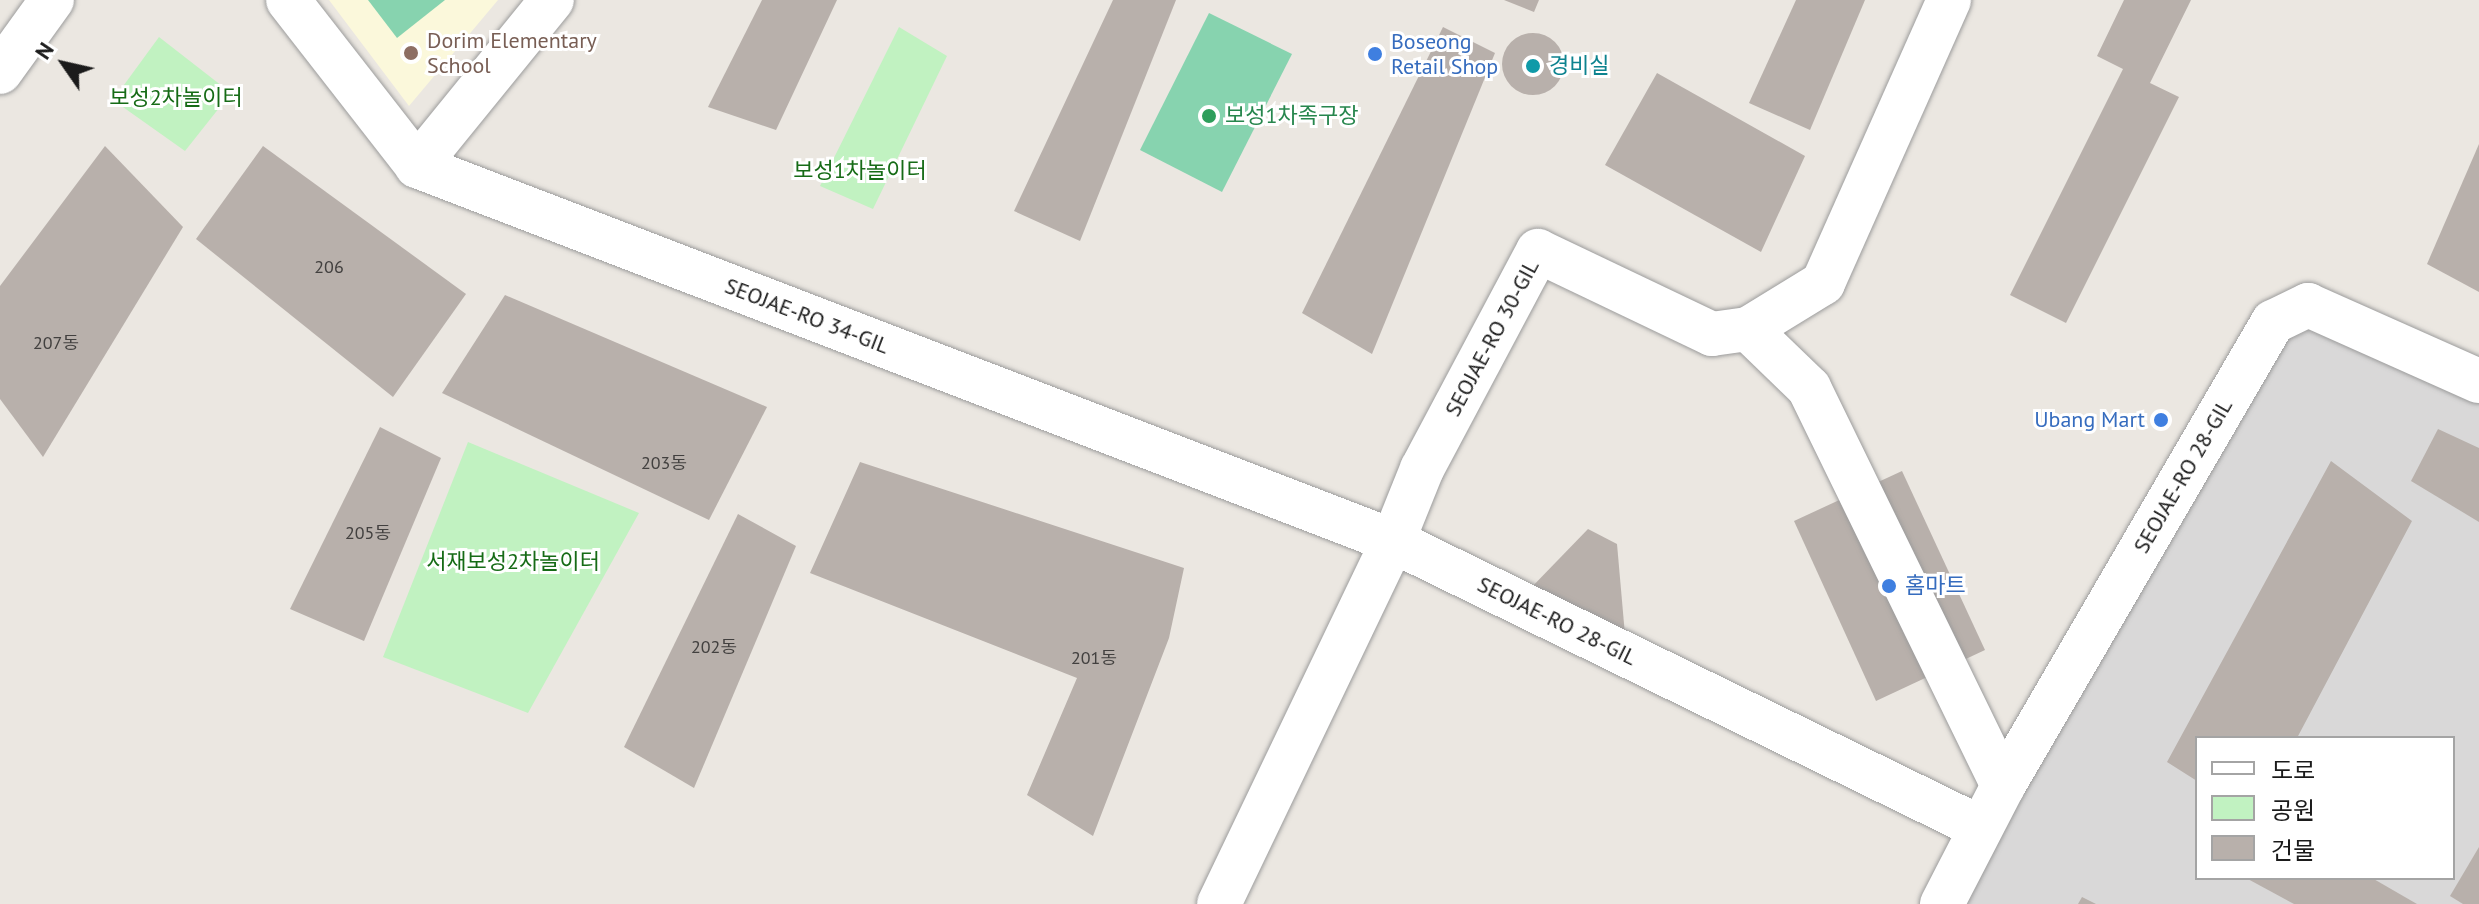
<!DOCTYPE html>
<meta charset="utf-8">
<style>
body{margin:0}
#map{position:relative;width:2479px;height:904px;overflow:hidden;background:#ebe7e1;font-family:"PT Sans","Noto Sans KR",sans-serif}
div>[style]{position:absolute}
[style*='--x']{left:calc(var(--x)*1px);top:calc(var(--y)*1px);width:calc(var(--w)*1px);rotate:calc(var(--a)*1deg)}
.residential>*{inset:0;background:#d9d8d8}
.education>*{inset:0;background:#fbf8db}
.park>*{inset:0;background:#c1f2c1}
.pitch>*{inset:0;background:#87d3af}
.building>*{inset:0;background:#b8b0ab}
.round{border-radius:50%}
.roads{filter:drop-shadow(0 0 2px #9c9c9c) drop-shadow(0 0 2px #9c9c9c)}
.minor>*{height:44px;margin:-22px;padding:0 22px;transform-origin:22px;border-radius:22px;background:#fff}
.dots>*{width:22px;height:22px;translate:-50% -50%;box-sizing:border-box;border:4px solid #fff;border-radius:50%}
span{translate:-50% -50%;white-space:nowrap;text-align:center;line-height:1.15;-webkit-text-stroke:6px #fff;paint-order:stroke}
.number-label{font-size:18px;color:#42403f}
.number-label span{-webkit-text-stroke-width:0}
.education-label{font-size:22px;color:#785e54}
.left{translate:0 -50%;text-align:left}
.shop-label{font-size:22px;color:#366cbe}
.right{translate:-100% -50%;text-align:right}
.culture-label{font-size:22px;color:#0d838f}
.park-label{font-size:22px;color:#166b16}
.leisure-label{font-size:22px;color:#27864d}
.street-label{font-size:22px;color:#1b1b1b}
.legend{position:absolute;left:2195px;top:736px;width:260px;height:144px;box-sizing:border-box;background:#fff;border:2px solid #a4a4a4;margin:0;padding:10px 14px;list-style:none;font-size:24px;color:#1b1b1b}
.legend li{display:flex;align-items:center;gap:16px;height:40px}
.legend b{width:40px;border:2px solid #a4a4a4}
.north{position:absolute;left:24px;top:24px;width:80px;height:80px;-webkit-text-stroke:6px #fff;paint-order:stroke;rotate:304deg;font-size:22px;font-weight:700;line-height:32px;text-align:center;color:#1b1b1b}
.north::after{content:'';display:block;margin:auto;width:28px;height:36px;background:#1b1b1b;clip-path:polygon(50% 0,100% 100%,50% 72%,0 100%)}
</style>
<div id="map">
<div class="residential">
<div style="clip-path:polygon(evenodd,2308px 305px,2479px 381px,2479px 904px,1952px 904px,2308px 305px,2197px 738px,2453px 738px,2453px 878px,2197px 878px,2197px 738px)"></div>
</div>
<div class="education">
<div style="clip-path:polygon(329px 0,498px 0,409px 106px)"></div>
</div>
<div class="park">
<div style="clip-path:polygon(899px 27px,947px 56px,873px 209px,820px 186px)"></div>
<div style="clip-path:polygon(159px 37px,231px 93px,185px 151px,113px 100px)"></div>
<div style="clip-path:polygon(468px 442px,639px 513px,528px 713px,383px 657px)"></div>
</div>
<div class="pitch">
<div style="clip-path:polygon(368px 0,445px 0,397px 38px)"></div>
<div style="clip-path:polygon(1209px 13px,1292px 54px,1222px 192px,1140px 150px)"></div>
</div>
<div class="building">
<div style="clip-path:polygon(762px 0,837px 0,776px 130px,708px 107px)"></div>
<div style="clip-path:polygon(1113px 0,1176px 0,1080px 241px,1014px 211px)"></div>
<div style="clip-path:polygon(1504px 0,1539px 0,1534px 12px)"></div>
<div style="clip-path:polygon(1796px 0,1865px 0,1810px 130px,1749px 103px)"></div>
<div style="clip-path:polygon(2124px 0,2191px 0,2150px 83px,2179px 97px,2066px 323px,2010px 295px,2123px 69px,2097px 56px)"></div>
<div style="clip-path:polygon(1443px 27px,1495px 53px,1372px 354px,1302px 313px)"></div>
<div class="round" style="left:1502px;top:33px;width:62px;height:62px"></div>
<div style="clip-path:polygon(1657px 73px,1805px 156px,1761px 252px,1605px 165px)"></div>
<div style="clip-path:polygon(2479px 144px,2479px 292px,2427px 264px)"></div>
<div style="clip-path:polygon(105px 146px,183px 227px,43px 457px,0 399px,0 286px)"></div>
<div style="clip-path:polygon(263px 146px,466px 294px,393px 397px,196px 239px)"></div>
<div style="clip-path:polygon(505px 295px,767px 407px,709px 520px,442px 393px)"></div>
<div style="clip-path:polygon(380px 427px,441px 458px,364px 641px,290px 609px)"></div>
<div style="clip-path:polygon(2438px 429px,2479px 448px,2479px 522px,2411px 481px)"></div>
<div style="clip-path:polygon(2331px 461px,2412px 521px,2297px 738px,2197px 738px,2197px 781px,2167px 762px)"></div>
<div style="clip-path:polygon(860px 462px,1184px 568px,1169px 638px,1093px 836px,1027px 795px,1077px 678px,810px 573px)"></div>
<div style="clip-path:polygon(1902px 471px,1985px 650px,1876px 701px,1794px 521px)"></div>
<div style="clip-path:polygon(738px 514px,796px 546px,694px 788px,624px 747px)"></div>
<div style="clip-path:polygon(1588px 529px,1617px 544px,1625px 635px,1527px 592px)"></div>
<div style="clip-path:polygon(2479px 847px,2479px 904px,2463px 904px,2450px 896px)"></div>
<div style="clip-path:polygon(2246px 878px,2372px 878px,2417px 904px,2294px 904px)"></div>
<div style="clip-path:polygon(2082px 897px,2096px 904px,2078px 904px)"></div>
</div>
<div class="roads">
<div class="minor">
<div style="--x:288;--y:0;--w:210;--a:52.1"></div>
<div style="--x:417;--y:166;--w:1046;--a:21.02"></div>
<div style="--x:1393;--y:541;--w:654;--a:26.02"></div>
<div style="--x:0;--y:72;--w:89;--a:-54.2"></div>
<div style="--x:417;--y:166;--w:214;--a:-50.9"></div>
<div style="--x:1748;--y:329;--w:85;--a:44"></div>
<div style="--x:1809;--y:388;--w:443;--a:64"></div>
<div style="--x:1219;--y:904;--w:403;--a:-64.4"></div>
<div style="--x:1393;--y:541;--w:78;--a:-68.1"></div>
<div style="--x:1422;--y:469;--w:247;--a:-62"></div>
<div style="--x:1538;--y:251;--w:193;--a:25.5"></div>
<div style="--x:1712;--y:334;--w:36;--a:-8"></div>
<div style="--x:1748;--y:329;--w:88;--a:-31.5"></div>
<div style="--x:1823;--y:283;--w:310;--a:-66"></div>
<div style="--x:1942;--y:904;--w:133;--a:-62.7"></div>
<div style="--x:2003;--y:786;--w:537;--a:-59.81"></div>
<div style="--x:2273;--y:322;--w:39;--a:-26"></div>
<div style="--x:2308;--y:305;--w:187;--a:24"></div>
</div>
</div>
<div class="dots">
<div style="left:411px;top:53px;background:#8d6e63"></div>
<div style="left:1375px;top:54px;background:#3f7fe0"></div>
<div style="left:1533px;top:66px;background:#0f9aa8"></div>
<div style="left:1209px;top:116px;background:#2e9e5b"></div>
<div style="left:2161px;top:420px;background:#3f7fe0"></div>
<div style="left:1889px;top:586px;background:#3f7fe0"></div>
</div>
<div class="number-label">
<span style="left:329px;top:267px">206</span>
<span style="left:56px;top:343px">207동</span>
<span style="left:664px;top:463px">203동</span>
<span style="left:368px;top:533px">205동</span>
<span style="left:714px;top:647px">202동</span>
<span style="left:1094px;top:658px">201동</span>
</div>
<div class="education-label">
<span class="left" style="left:427px;top:53px">Dorim Elementary<br>School</span>
</div>
<div class="shop-label">
<span class="left" style="left:1391px;top:54px">Boseong<br>Retail Shop</span>
<span class="right" style="left:2145px;top:420px">Ubang Mart</span>
<span class="left" style="left:1905px;top:586px">홈마트</span>
</div>
<div class="culture-label">
<span class="left" style="left:1549px;top:66px">경비실</span>
</div>
<div class="park-label">
<span style="left:176px;top:98px">보성2차놀이터</span>
<span style="left:860px;top:171px">보성1차놀이터</span>
<span style="left:513px;top:562px">서재보성2차놀이터</span>
</div>
<div class="leisure-label">
<span class="left" style="left:1225px;top:116px">보성1차족구장</span>
</div>
<div class="street-label">
<span style="left:807px;top:316px;rotate:21deg">SEOJAE-RO 34-GIL</span>
<span style="left:1492px;top:338px;rotate:-62deg">SEOJAE-RO 30-GIL</span>
<span style="left:2183px;top:476px;rotate:-60deg">SEOJAE-RO 28-GIL</span>
<span style="left:1557px;top:621px;rotate:26deg">SEOJAE-RO 28-GIL</span>
</div>
<ul class="legend">
<li><b style="height:10px;background:#fff"></b>도로</li>
<li><b style="height:22px;background:#c1f2c1"></b>공원</li>
<li><b style="height:22px;background:#b8b0ab"></b>건물</li>
</ul>
<div class="north">N</div>
</div>
